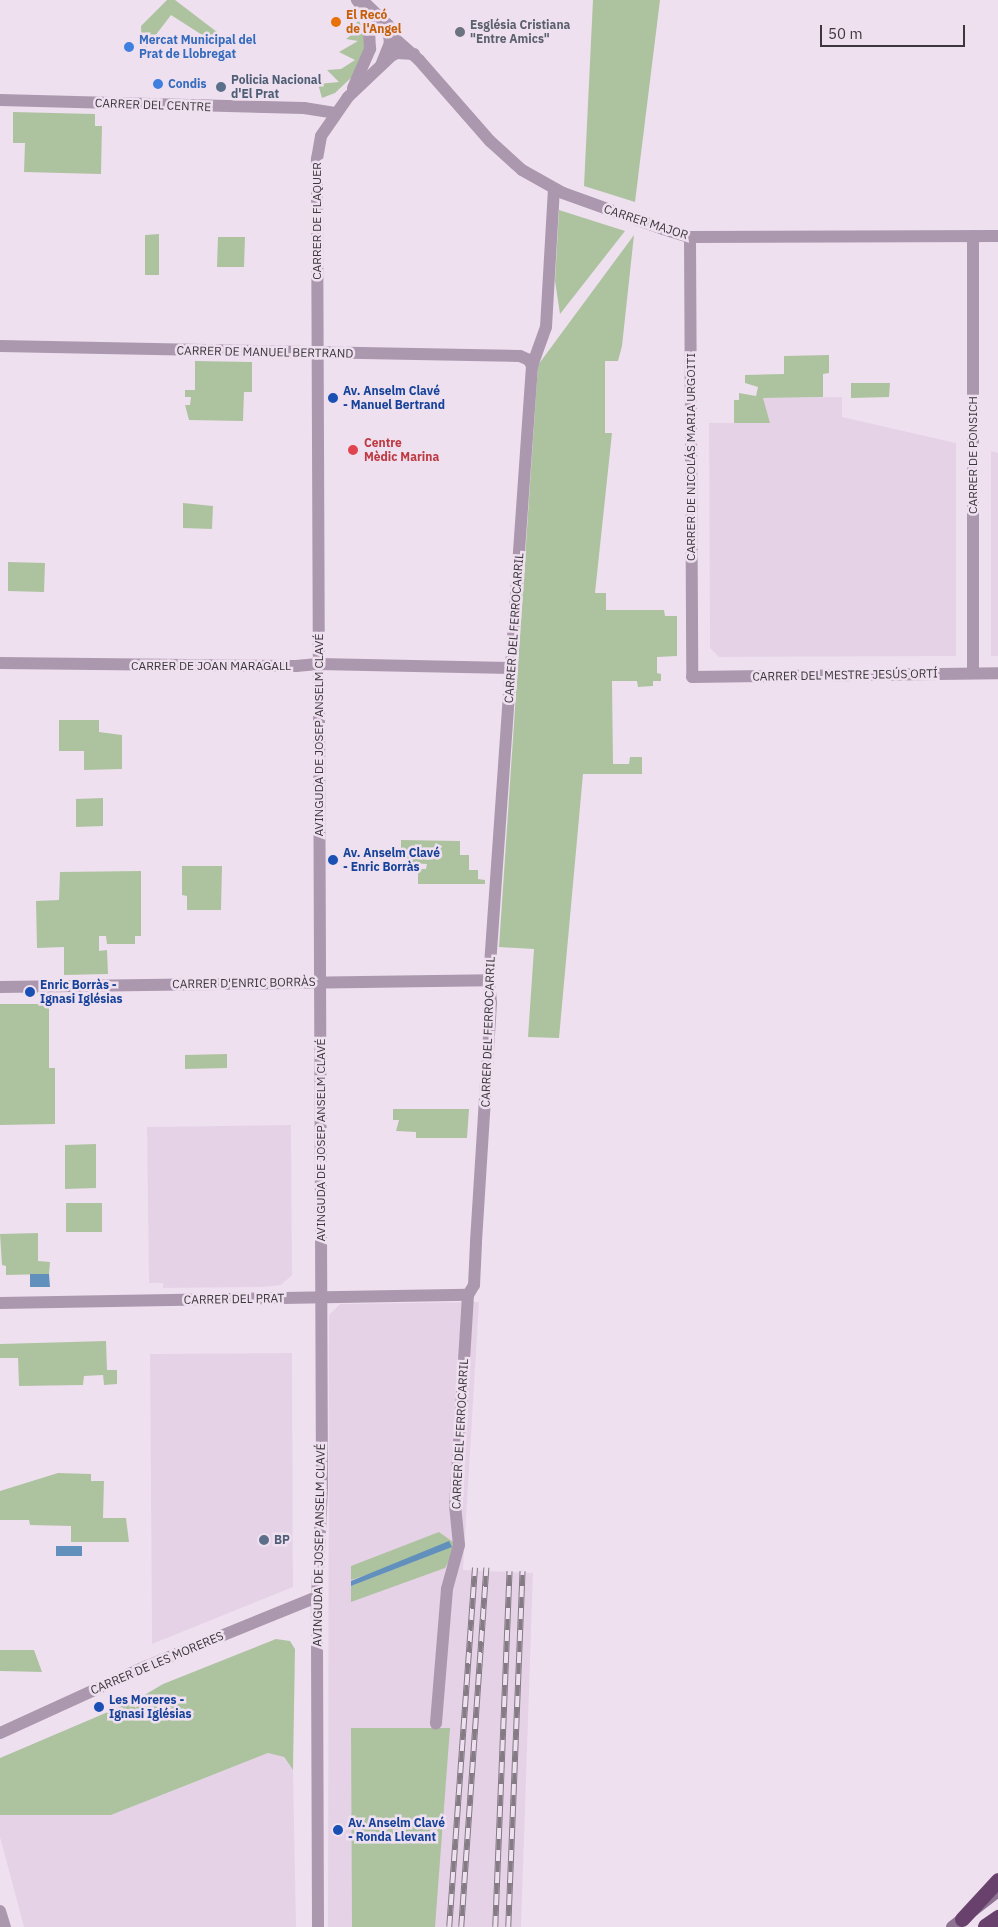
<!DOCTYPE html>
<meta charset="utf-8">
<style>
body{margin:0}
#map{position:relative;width:998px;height:1927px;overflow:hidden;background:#efe0f0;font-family:"IBM Plex Sans",sans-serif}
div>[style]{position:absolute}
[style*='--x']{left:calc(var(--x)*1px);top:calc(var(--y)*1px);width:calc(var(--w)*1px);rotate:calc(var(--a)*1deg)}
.built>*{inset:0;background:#e6d2e7}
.green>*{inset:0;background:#adc3a0}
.water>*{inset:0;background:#6290bc}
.minor>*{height:12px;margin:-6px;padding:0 6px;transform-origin:6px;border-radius:6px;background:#ac98ae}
.secondary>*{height:12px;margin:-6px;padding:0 6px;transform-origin:6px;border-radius:6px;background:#8f7392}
.motorway>*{height:15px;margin:-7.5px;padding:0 7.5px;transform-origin:7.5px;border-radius:7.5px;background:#68416c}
.rail>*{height:5.5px;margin-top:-2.75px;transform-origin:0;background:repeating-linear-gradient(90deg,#efe0f0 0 11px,#847b85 0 22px);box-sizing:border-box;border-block:1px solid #847b85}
.dots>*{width:14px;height:14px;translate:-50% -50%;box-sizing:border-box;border:2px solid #efe0f0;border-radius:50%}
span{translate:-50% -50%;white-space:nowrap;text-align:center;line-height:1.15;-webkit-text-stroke:5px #efe0f0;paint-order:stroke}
.food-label{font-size:12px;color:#c56008;font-weight:700}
.left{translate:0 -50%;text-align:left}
.worship-label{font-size:12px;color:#5b616d;font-weight:700}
.shop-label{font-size:12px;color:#366cbe;font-weight:700}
.service-label{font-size:12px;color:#4e5e75;font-weight:700}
.street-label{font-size:12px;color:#3c373d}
.transit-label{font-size:12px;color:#164399;font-weight:700}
.health-label{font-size:12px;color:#be3a42;font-weight:700}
.scale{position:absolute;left:820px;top:25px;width:145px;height:22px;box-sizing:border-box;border:2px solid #3c373d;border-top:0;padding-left:6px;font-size:15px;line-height:18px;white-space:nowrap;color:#3c373d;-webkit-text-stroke:4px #efe0f0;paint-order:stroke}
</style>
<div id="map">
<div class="built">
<div style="clip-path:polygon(842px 397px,842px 417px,956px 443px,956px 656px,719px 657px,710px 648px,709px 423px,770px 423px,762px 398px)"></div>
<div style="clip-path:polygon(991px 451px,998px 453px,998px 656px,991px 656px)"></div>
<div style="clip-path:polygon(291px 1125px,292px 1275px,281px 1285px,263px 1287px,163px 1288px,163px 1283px,149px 1283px,147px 1127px)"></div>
<div style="clip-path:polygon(479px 1302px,463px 1570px,533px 1573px,521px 1927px,328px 1927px,329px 1315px,340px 1304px)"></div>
<div style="clip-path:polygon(292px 1353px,293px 1587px,152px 1644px,150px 1354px)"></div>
<div style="clip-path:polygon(268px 1753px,282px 1755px,293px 1770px,296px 1927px,24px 1927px,0 1837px,0 1815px,111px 1815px)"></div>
</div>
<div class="green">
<div style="clip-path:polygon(167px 0,175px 0,217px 32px,210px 40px,171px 15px,142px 53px,141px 26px)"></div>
<div style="clip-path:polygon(593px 0,660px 0,635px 202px,584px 186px)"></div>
<div style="clip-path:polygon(358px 17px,364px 35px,364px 50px,355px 74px,335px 93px,322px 98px,318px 84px,339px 82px,327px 70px,341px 69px,355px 60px,339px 52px,358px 41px,346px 39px,354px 33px)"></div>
<div style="clip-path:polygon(13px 112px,95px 114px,95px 126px,102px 126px,101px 174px,24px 172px,25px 143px,13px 143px)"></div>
<div style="clip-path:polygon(559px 210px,625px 231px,560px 314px,555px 281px)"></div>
<div style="clip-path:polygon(159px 234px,159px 275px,145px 275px,145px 235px)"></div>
<div style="clip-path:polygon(634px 235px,622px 346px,618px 361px,605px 361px,605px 433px,612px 433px,595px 593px,606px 593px,606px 610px,664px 610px,665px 616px,677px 616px,677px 656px,657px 657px,657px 673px,661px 674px,661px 681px,653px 681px,653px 686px,638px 687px,637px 681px,612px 681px,613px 764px,629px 764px,630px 757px,642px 757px,642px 774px,583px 774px,559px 1038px,528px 1037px,534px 949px,499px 947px,538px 365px)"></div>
<div style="clip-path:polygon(218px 237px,245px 237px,244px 267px,217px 267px)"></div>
<div style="clip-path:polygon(829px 355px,829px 373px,823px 374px,823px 397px,763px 398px,770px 423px,734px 423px,734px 400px,739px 400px,739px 393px,756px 396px,758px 387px,745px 383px,745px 375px,784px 374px,784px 356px)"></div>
<div style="clip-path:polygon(195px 361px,252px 362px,252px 392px,244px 392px,243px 421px,189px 420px,185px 405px,190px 405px,191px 397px,185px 397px,185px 390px,195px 390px)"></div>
<div style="clip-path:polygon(851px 383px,890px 383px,889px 397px,851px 398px)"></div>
<div style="clip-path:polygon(183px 503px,213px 506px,212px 529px,183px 528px)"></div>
<div style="clip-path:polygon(8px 562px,45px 563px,44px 592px,8px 591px)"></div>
<div style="clip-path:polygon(59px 720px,99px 720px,99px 732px,122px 735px,122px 769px,84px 770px,84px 751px,59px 751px)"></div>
<div style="clip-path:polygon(103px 798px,103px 826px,76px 827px,76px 799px)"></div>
<div style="clip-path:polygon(401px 840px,460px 841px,460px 855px,469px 855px,469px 870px,478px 870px,478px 879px,485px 880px,485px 884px,418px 884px,418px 869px,426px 869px,427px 864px,405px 863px,405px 855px,401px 855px)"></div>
<div style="clip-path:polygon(182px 866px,222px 866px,221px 910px,187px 910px,187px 896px,182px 895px)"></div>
<div style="clip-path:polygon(141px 871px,141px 936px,135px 936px,135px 944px,107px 944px,106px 936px,99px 936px,99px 951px,107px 950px,108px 974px,64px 975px,64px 947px,37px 948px,36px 901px,59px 900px,60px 872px)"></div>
<div style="clip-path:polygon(0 1004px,49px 1004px,49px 1068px,55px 1068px,55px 1124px,0 1125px)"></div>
<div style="clip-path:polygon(227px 1054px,227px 1068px,185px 1069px,185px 1055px)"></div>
<div style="clip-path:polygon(393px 1109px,469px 1109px,467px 1138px,416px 1138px,416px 1132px,396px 1131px,399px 1120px,393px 1120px)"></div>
<div style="clip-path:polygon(96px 1144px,96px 1188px,65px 1189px,65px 1145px)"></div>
<div style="clip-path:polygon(66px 1203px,102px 1203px,102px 1232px,66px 1232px)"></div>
<div style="clip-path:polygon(38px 1233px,38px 1261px,50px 1262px,49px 1274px,6px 1275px,6px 1266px,2px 1265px,0 1234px)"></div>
<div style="clip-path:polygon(106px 1341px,107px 1370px,117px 1370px,117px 1384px,104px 1385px,103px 1375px,84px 1376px,83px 1385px,19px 1386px,18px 1358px,0 1358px,0 1344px)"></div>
<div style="clip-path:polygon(58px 1473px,91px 1474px,91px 1481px,104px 1481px,103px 1518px,126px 1518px,129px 1542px,71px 1542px,71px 1526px,30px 1525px,29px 1520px,0 1520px,0 1491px)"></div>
<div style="clip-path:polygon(439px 1532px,453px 1542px,455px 1551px,445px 1568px,351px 1602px,351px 1586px,451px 1547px,351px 1580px,351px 1566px)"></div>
<div style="clip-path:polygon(276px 1639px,290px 1641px,295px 1649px,293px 1770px,284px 1757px,268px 1753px,111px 1815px,0 1815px,0 1758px,136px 1700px,163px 1684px)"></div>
<div style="clip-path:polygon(0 1650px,34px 1650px,42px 1672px,0 1671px)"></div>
<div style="clip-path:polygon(351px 1728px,450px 1728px,435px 1927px,352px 1927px)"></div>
</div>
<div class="water">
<div style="clip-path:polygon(30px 1274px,49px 1274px,50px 1287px,30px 1287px)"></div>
<div style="clip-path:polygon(449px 1541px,452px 1547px,351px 1586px,351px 1581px)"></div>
<div style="clip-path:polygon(56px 1546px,82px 1546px,82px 1556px,56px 1556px)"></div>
</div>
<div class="minor">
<div style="--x:362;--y:0;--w:36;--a:44"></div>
<div style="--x:388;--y:25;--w:18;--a:84"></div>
<div style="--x:390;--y:43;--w:22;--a:112"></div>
<div style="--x:368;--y:15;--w:68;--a:41.4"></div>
<div style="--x:419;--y:60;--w:108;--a:48.8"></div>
<div style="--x:490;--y:141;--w:43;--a:42.2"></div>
<div style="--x:522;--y:170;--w:47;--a:29.3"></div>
<div style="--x:563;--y:193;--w:106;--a:19.8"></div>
<div style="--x:663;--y:229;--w:28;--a:17"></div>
<div style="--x:690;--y:237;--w:308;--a:-0.2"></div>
<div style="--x:353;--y:88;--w:43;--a:-66.4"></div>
<div style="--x:370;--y:49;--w:34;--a:-93"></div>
<div style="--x:368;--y:15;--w:19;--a:-126"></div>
<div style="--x:0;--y:100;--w:304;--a:1.5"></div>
<div style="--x:304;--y:108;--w:31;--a:9"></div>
<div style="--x:973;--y:236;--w:437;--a:90"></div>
<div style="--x:690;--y:237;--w:440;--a:89.7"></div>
<div style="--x:692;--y:677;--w:306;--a:-0.7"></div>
<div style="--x:0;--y:346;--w:520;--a:1.1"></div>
<div style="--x:520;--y:356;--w:10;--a:24"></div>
<div style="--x:529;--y:360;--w:7;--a:63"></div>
<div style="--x:532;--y:366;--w:616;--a:94.01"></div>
<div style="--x:489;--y:980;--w:23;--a:85"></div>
<div style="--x:491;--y:1003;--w:240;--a:93.6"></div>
<div style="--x:476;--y:1243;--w:42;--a:92.7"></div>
<div style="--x:474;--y:1285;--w:12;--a:121"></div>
<div style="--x:468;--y:1295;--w:210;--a:93.5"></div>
<div style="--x:455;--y:1505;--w:40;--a:84.3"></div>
<div style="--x:459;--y:1545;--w:46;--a:105.3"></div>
<div style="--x:447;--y:1589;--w:135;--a:94.7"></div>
<div style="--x:532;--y:366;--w:41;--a:-70.3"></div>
<div style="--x:546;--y:327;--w:138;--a:-86.7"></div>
<div style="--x:0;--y:663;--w:296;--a:0.6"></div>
<div style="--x:296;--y:666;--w:22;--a:-5"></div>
<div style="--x:318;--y:664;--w:193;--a:1.2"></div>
<div style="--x:0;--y:987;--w:489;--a:-0.8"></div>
<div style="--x:0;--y:1303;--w:468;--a:-1"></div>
<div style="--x:0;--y:1733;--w:162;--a:-24.5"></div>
<div style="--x:147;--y:1666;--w:183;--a:-22.1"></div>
<div style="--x:0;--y:1911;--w:17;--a:73"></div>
<div style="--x:318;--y:1927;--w:330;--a:-90.2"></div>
<div style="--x:317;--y:1597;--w:111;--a:-87.4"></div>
<div style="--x:322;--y:1486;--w:1327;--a:-90.22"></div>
<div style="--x:317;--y:159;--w:23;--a:-80"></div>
<div style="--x:321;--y:136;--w:47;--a:-55.3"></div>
<div style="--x:348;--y:97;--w:59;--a:-43.6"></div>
<div style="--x:391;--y:56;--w:7;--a:-27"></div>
<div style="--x:397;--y:53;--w:17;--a:3"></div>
</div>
<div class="secondary">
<div style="--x:952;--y:1927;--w:58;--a:-38"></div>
</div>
<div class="motorway">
<div style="--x:962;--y:1919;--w:53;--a:-47.3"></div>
<div style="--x:985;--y:1926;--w:16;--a:-35"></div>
</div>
<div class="rail">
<div style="--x:449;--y:1927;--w:360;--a:-85.9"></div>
<div style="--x:461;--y:1927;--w:360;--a:-86"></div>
<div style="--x:495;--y:1927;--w:356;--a:-87.7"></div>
<div style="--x:508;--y:1927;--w:356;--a:-87.7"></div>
</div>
<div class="dots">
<div style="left:336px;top:22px;background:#e8710a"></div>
<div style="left:460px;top:32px;background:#6b7280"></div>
<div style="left:129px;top:47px;background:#3f7fe0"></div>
<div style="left:158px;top:84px;background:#3f7fe0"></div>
<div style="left:221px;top:87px;background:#5c6f8a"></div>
<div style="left:333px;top:398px;background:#1a4fb4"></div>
<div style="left:353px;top:450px;background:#e0444e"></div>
<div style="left:333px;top:860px;background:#1a4fb4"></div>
<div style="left:30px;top:992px;background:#1a4fb4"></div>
<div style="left:264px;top:1540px;background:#5c6f8a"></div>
<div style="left:99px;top:1707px;background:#1a4fb4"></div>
<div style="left:338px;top:1830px;background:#1a4fb4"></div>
</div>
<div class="food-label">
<span class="left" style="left:346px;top:22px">El Recó<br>de l'Angel</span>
</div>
<div class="worship-label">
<span class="left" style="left:470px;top:32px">Església Cristiana<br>"Entre Amics"</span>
</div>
<div class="shop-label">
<span class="left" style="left:139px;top:47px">Mercat Municipal del<br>Prat de Llobregat</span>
<span class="left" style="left:168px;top:84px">Condis</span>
</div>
<div class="service-label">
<span class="left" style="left:231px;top:87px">Policia Nacional<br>d'El Prat</span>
<span class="left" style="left:274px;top:1540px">BP</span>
</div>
<div class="street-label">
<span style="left:153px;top:105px;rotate:2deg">CARRER DEL CENTRE</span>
<span style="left:317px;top:221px;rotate:-90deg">CARRER DE FLAQUER</span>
<span style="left:646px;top:222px;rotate:18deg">CARRER MAJOR</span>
<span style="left:265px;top:352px;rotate:1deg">CARRER DE MANUEL BERTRAND</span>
<span style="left:973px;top:455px;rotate:-90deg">CARRER DE PONSICH</span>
<span style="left:691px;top:457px;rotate:-90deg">CARRER DE NICOLÁS MARIA URGOITI</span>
<span style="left:514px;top:628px;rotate:-86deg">CARRER DEL FERROCARRIL</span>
<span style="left:211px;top:666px">CARRER DE JOAN MARAGALL</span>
<span style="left:845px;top:675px;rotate:-1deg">CARRER DEL MESTRE JESÚS ORTÍ</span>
<span style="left:319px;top:735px;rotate:-90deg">AVINGUDA DE JOSEP ANSELM CLAVÉ</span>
<span style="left:244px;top:983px;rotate:-1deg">CARRER D'ENRIC BORRÀS</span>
<span style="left:488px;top:1032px;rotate:-88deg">CARRER DEL FERROCARRIL</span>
<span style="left:321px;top:1140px;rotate:-90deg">AVINGUDA DE JOSEP ANSELM CLAVÉ</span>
<span style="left:234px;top:1299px;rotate:-1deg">CARRER DEL PRAT</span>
<span style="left:460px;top:1434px;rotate:-87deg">CARRER DEL FERROCARRIL</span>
<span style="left:319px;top:1545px;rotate:-89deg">AVINGUDA DE JOSEP ANSELM CLAVÉ</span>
<span style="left:157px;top:1663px;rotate:-23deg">CARRER DE LES MORERES</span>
</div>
<div class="transit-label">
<span class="left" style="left:343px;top:398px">Av. Anselm Clavé<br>- Manuel Bertrand</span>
<span class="left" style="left:343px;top:860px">Av. Anselm Clavé<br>- Enric Borràs</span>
<span class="left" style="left:40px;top:992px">Enric Borràs -<br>Ignasi Iglésias</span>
<span class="left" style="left:109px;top:1707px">Les Moreres -<br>Ignasi Iglésias</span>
<span class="left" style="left:348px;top:1830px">Av. Anselm Clavé<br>- Ronda Llevant</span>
</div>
<div class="health-label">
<span class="left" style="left:364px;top:450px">Centre<br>Mèdic Marina</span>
</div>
<div class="scale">50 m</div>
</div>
